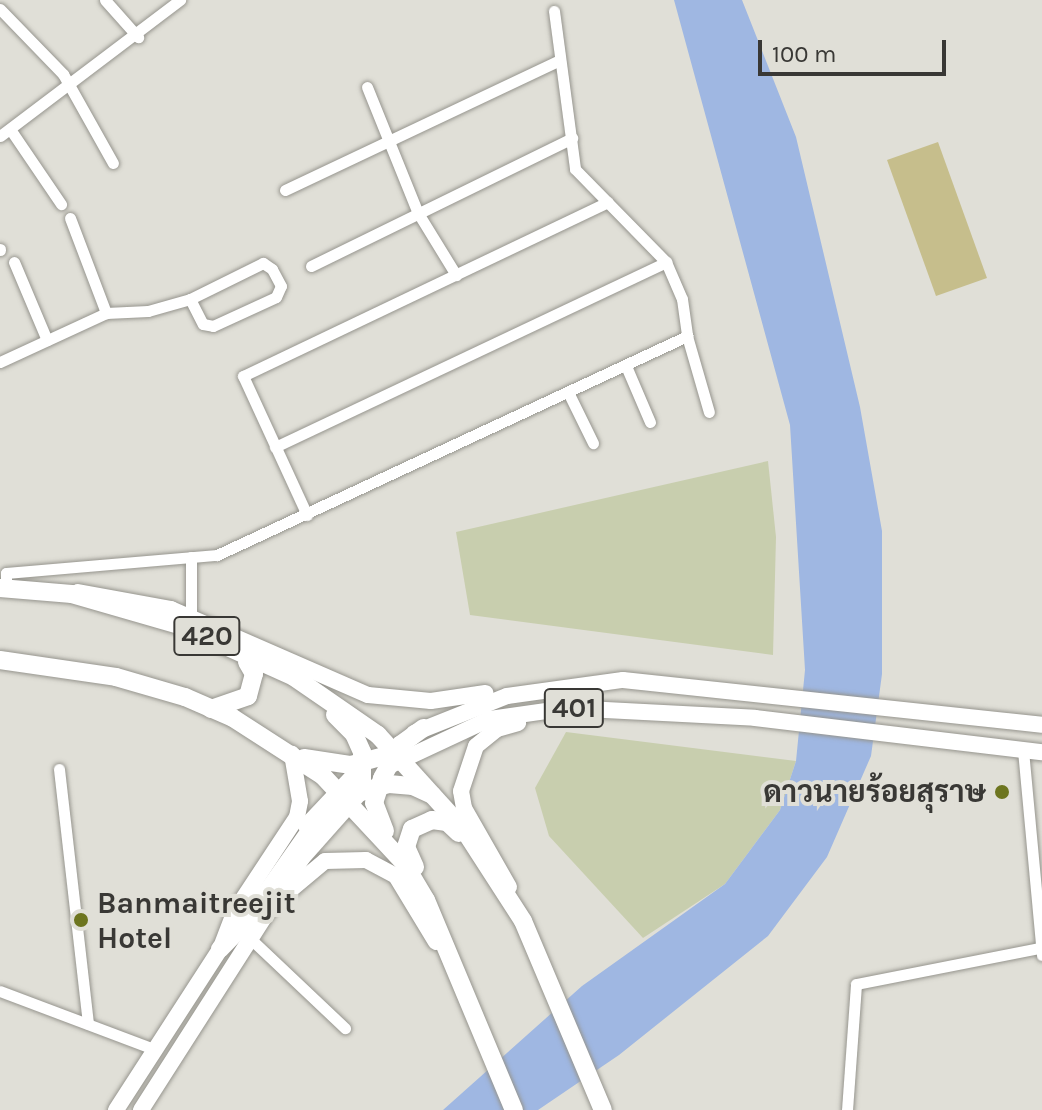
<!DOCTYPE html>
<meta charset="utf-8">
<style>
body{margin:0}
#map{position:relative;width:1042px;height:1110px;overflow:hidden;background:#e0dfd7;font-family:Karla,Sarabun,sans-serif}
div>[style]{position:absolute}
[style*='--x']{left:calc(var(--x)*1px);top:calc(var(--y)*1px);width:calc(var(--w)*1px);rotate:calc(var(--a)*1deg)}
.green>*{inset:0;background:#c8ceae}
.water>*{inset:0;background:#9fb7e2}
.building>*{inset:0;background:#c6be8c}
.roads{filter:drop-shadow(0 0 2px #96958e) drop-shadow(0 0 2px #96958e)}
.minor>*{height:11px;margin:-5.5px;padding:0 5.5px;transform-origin:5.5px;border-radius:5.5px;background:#fff}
.primary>*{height:16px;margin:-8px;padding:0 8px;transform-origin:8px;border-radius:8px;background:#fff}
.trunk>*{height:18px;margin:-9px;padding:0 9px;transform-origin:9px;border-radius:9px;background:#fff}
.dots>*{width:22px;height:22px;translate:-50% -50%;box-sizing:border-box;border:4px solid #e0dfd7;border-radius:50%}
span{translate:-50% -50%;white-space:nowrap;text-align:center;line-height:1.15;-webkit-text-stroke:8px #e0dfd7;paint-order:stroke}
.shield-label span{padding:2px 6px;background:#e0dfd7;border:2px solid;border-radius:6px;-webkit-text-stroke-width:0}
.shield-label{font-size:28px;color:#393835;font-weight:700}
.poi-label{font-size:30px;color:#393835;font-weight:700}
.right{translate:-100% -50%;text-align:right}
.left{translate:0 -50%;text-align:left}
.scale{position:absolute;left:758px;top:40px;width:188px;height:36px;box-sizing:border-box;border:4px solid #393835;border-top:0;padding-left:10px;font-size:24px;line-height:28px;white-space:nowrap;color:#393835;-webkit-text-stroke:6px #e0dfd7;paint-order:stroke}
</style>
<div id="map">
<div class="green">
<div style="clip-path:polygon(768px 461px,776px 537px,773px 655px,470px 615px,456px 532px)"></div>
<div style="clip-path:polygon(566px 732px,796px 761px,780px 810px,725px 884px,643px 938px,549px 836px,535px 788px)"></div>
</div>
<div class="water">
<div style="clip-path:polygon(674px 0,742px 0,796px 137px,860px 407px,882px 531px,882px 674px,871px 756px,827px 857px,768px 936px,619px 1055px,538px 1110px,443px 1110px,582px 986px,725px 884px,780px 810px,796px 761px,805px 670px,790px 425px)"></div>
</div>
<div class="building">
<div style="clip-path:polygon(938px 142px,987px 278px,936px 296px,887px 160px)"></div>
</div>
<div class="roads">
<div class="minor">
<div style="--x:105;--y:0;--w:50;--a:48.3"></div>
<div style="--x:0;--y:9;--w:91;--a:45.9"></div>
<div style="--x:63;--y:74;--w:102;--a:60.7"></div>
<div style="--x:554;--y:11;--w:159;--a:82.4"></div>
<div style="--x:575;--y:169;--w:130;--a:45.6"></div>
<div style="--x:666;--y:262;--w:40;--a:66.6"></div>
<div style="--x:682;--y:299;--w:37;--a:82"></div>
<div style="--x:687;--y:336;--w:79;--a:73.9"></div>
<div style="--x:367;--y:87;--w:136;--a:68"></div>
<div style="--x:418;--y:213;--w:73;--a:58.5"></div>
<div style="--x:10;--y:129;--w:91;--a:55.8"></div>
<div style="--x:0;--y:136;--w:226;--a:-37.1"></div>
<div style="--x:285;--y:190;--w:304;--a:-25.3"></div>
<div style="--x:70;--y:218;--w:102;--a:69.2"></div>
<div style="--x:0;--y:249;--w:1;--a:90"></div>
<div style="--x:14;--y:262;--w:85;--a:67.1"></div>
<div style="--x:311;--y:266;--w:291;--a:-26.1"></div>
<div style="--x:0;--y:362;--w:117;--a:-24.8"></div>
<div style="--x:106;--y:313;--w:42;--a:-2.7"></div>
<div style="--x:148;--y:311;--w:44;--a:-15.9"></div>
<div style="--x:190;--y:299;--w:28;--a:63"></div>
<div style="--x:203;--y:324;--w:10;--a:11"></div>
<div style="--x:213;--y:326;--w:69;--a:-24.7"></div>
<div style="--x:276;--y:297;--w:12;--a:-66"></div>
<div style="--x:281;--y:286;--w:19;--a:-118"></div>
<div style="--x:272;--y:269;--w:11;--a:-146"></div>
<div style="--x:263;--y:263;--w:81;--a:153.7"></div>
<div style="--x:626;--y:366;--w:61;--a:66.8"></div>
<div style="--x:568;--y:392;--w:57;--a:63.9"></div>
<div style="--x:275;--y:447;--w:433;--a:-25.3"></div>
<div style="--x:307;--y:515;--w:153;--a:-114.7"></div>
<div style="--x:243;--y:376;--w:404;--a:-25.5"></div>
<div style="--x:191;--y:557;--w:60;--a:90"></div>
<div style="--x:6;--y:588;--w:15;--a:-90"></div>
<div style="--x:6;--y:573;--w:212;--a:-4.9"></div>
<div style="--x:217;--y:555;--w:519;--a:-24.98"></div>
<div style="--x:1023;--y:750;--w:206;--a:84.7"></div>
<div style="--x:59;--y:769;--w:256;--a:83.5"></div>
<div style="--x:255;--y:943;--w:124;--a:43.4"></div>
<div style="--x:0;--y:991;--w:167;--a:20.7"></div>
<div style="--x:847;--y:1110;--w:126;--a:-85.9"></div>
<div style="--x:856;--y:984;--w:187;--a:-11.1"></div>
</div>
<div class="primary">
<div style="--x:78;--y:592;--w:95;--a:10.4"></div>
<div style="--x:171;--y:609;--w:215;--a:23.6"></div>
<div style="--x:368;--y:695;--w:63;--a:5.4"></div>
<div style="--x:431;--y:701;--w:55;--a:-8.4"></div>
<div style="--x:414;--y:733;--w:100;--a:-21.7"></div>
<div style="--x:507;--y:696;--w:117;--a:-7.9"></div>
<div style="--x:623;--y:680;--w:421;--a:6.1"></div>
<div style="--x:389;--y:766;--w:111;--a:-25"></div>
<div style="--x:490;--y:719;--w:78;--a:-8.1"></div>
<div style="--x:567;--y:708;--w:188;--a:3"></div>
<div style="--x:755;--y:718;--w:289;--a:6.8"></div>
<div style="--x:306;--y:826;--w:89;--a:-46.8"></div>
<div style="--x:509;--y:887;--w:91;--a:-119.7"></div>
<div style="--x:464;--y:808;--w:17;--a:-100"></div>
<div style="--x:461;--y:791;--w:47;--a:-71.6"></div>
<div style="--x:476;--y:746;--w:27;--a:-39"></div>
<div style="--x:497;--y:729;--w:22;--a:-16"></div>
<div style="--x:289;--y:891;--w:47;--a:-39.8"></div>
<div style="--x:325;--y:861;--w:41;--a:-1.4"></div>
<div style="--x:366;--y:860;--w:34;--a:28"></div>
<div style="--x:396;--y:876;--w:77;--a:58.8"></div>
<div style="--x:221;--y:947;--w:39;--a:-69"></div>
<div style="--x:235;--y:911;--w:113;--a:-56.6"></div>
<div style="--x:297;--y:817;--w:16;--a:-79"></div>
<div style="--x:300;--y:801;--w:48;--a:-99.7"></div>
<div style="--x:116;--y:1110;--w:202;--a:-57.1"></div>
<div style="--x:141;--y:1110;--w:300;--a:-57.4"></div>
<div style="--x:303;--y:857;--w:83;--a:-48.4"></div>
</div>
<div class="trunk">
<div style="--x:0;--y:588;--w:72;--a:4.8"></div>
<div style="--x:72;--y:594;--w:111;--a:16.2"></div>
<div style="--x:179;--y:625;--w:126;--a:24.3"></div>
<div style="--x:294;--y:677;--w:102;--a:34.6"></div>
<div style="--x:378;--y:735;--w:130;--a:47.8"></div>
<div style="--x:465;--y:831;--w:107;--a:57.2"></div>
<div style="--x:523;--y:921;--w:205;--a:67.1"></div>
<div style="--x:0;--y:660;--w:117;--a:8.3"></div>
<div style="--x:116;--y:677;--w:72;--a:16.2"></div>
<div style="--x:185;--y:697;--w:52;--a:23.6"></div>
<div style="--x:233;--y:718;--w:107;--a:32.8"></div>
<div style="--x:323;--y:776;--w:119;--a:47"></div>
<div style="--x:404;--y:863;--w:43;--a:59.3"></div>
<div style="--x:426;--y:900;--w:228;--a:67.3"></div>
<div style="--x:211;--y:709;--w:39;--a:-19"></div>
<div style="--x:248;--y:696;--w:23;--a:-75"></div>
<div style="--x:254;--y:674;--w:14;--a:-120"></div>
<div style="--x:335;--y:715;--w:27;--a:45"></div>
<div style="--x:354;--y:734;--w:20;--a:66"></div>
<div style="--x:362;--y:752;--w:27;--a:90"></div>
<div style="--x:362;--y:779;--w:27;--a:117"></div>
<div style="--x:304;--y:758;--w:48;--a:8.5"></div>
<div style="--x:351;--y:765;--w:46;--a:-15.3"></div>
<div style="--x:385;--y:831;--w:30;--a:-111"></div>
<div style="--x:374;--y:803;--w:26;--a:-72"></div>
<div style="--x:382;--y:778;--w:38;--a:-61"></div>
<div style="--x:400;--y:745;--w:29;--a:-36"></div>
<div style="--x:415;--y:867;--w:22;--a:-114"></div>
<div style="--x:406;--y:847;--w:19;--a:-72"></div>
<div style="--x:412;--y:829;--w:22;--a:-24"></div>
<div style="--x:432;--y:820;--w:15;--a:8"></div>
<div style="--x:447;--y:822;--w:16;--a:43"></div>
<div style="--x:220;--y:949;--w:37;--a:-46"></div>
<div style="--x:246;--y:922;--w:111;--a:-54.9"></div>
<div style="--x:310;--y:831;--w:48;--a:-45"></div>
<div style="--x:344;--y:797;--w:47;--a:-16.1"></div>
<div style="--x:389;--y:784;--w:24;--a:5"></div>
<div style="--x:413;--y:786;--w:21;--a:25"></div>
</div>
</div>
<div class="dots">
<div style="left:1002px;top:792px;background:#6d751f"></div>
<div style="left:81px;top:920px;background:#6d751f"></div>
</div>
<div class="shield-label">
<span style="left:207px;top:636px">420</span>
<span style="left:574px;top:708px">401</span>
</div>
<div class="poi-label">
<span class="right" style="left:986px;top:792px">ดาวนายร้อยสุราษ</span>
<span class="left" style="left:97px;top:920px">Banmaitreejit<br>Hotel</span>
</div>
<div class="scale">100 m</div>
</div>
